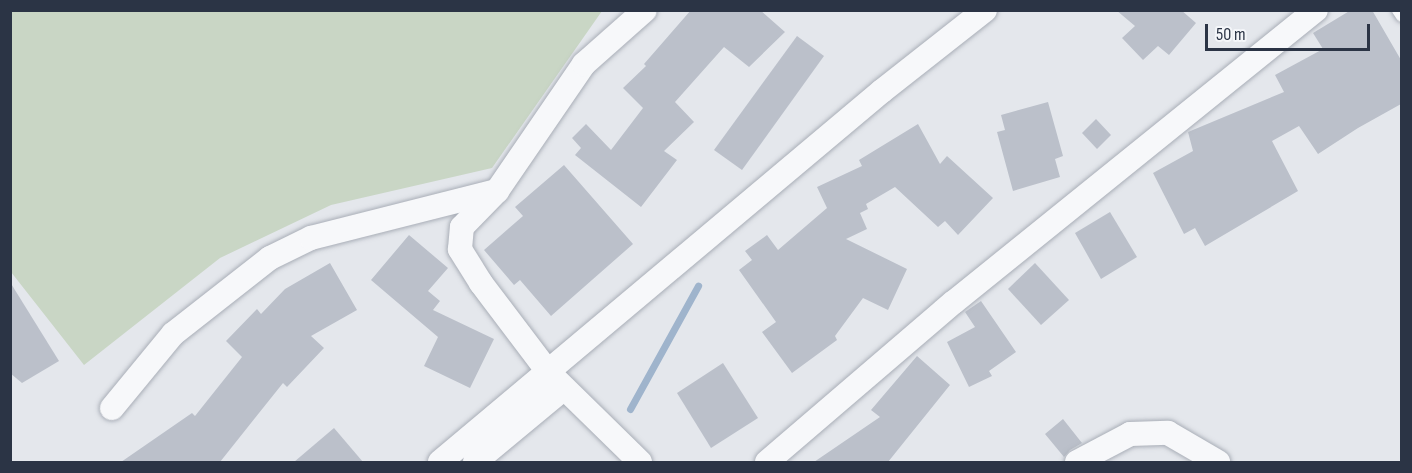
<!DOCTYPE html>
<style>
body{margin:0}
#map{position:relative;width:1412px;height:473px;overflow:hidden;background:#e4e7ec;font-family:"Sofia Sans Condensed",sans-serif}
div>[style]{position:absolute}
[style*='--x']{left:calc(var(--x)*1px);top:calc(var(--y)*1px);width:calc(var(--w)*1px);rotate:calc(var(--a)*1deg)}
.green>*{inset:0;background:#c9d6c5}
.stream>*{height:7px;margin:-3.5px;padding:0 3.5px;transform-origin:3.5px;border-radius:3.5px;background:#9fb4cc}
.building>*{inset:0;background:#bbc0ca}
.roads{filter:drop-shadow(0 0 2px #a9aeb7) drop-shadow(0 0 2px #a9aeb7)}
.lane>*{height:12px;margin:-6px;padding:0 6px;transform-origin:6px;border-radius:6px;background:#f7f8fa}
.street>*{height:24px;margin:-12px;padding:0 12px;transform-origin:12px;border-radius:12px;background:#f7f8fa}
span{translate:-50% -50%;white-space:nowrap;text-align:center;line-height:1.15;-webkit-text-stroke:4.5px #f4f6f9;paint-order:stroke}
.frame{position:absolute;inset:0;border:12px solid #2b3445;pointer-events:none}
.scale{position:absolute;left:1205px;top:24px;width:165px;height:27px;box-sizing:border-box;border:3px solid #2b3445;border-top:0;padding-left:8px;font-size:18px;line-height:21px;white-space:nowrap;color:#2b3445;-webkit-text-stroke:4px #f4f6f9;paint-order:stroke}
</style>
<div id="map">
<div class="green">
<div style="clip-path:polygon(11px 10px,602px 10px,602px 11px,492px 168px,331px 205px,220px 258px,84px 365px,11px 272px)"></div>
</div>
<div class="stream">
<div style="--x:630;--y:409;--w:141;--a:-61.1"></div>
</div>
<div class="building">
<div style="clip-path:polygon(691px 10px,760px 10px,785px 32px,749px 67px,724px 47px,675px 102px,694px 122px,664px 151px,677px 160px,641px 207px,575px 155px,581px 148px,572px 138px,586px 124px,611px 150px,643px 108px,623px 88px,646px 66px,644px 64px)"></div>
<div style="clip-path:polygon(1116px 10px,1181px 10px,1196px 23px,1169px 55px,1158px 46px,1143px 60px,1122px 38px,1135px 26px)"></div>
<div style="clip-path:polygon(1351px 10px,1372px 10px,1401px 60px,1401px 104px,1358px 128px,1318px 154px,1299px 126px,1272px 141px,1298px 191px,1205px 246px,1195px 228px,1184px 234px,1153px 173px,1193px 151px,1188px 132px,1284px 92px,1275px 75px,1323px 49px,1313px 33px)"></div>
<div style="clip-path:polygon(797px 36px,824px 56px,742px 170px,714px 150px)"></div>
<div style="clip-path:polygon(1048px 102px,1063px 156px,1055px 159px,1060px 177px,1013px 191px,997px 132px,1005px 130px,1001px 115px)"></div>
<div style="clip-path:polygon(1096px 119px,1111px 135px,1097px 149px,1082px 133px)"></div>
<div style="clip-path:polygon(918px 124px,940px 164px,947px 156px,993px 198px,958px 235px,945px 221px,938px 227px,895px 187px,866px 204px,868px 209px,860px 213px,867px 229px,846px 239px,907px 269px,888px 310px,863px 298px,835px 336px,837px 340px,792px 373px,762px 332px,776px 322px,739px 270px,752px 260px,745px 251px,767px 235px,778px 250px,827px 208px,817px 187px,862px 166px,859px 160px)"></div>
<div style="clip-path:polygon(564px 165px,633px 244px,551px 316px,520px 280px,514px 285px,484px 250px,523px 216px,515px 207px)"></div>
<div style="clip-path:polygon(1110px 212px,1137px 257px,1101px 279px,1075px 233px)"></div>
<div style="clip-path:polygon(409px 235px,448px 268px,428px 291px,440px 301px,433px 310px,494px 339px,470px 388px,424px 366px,438px 337px,371px 280px)"></div>
<div style="clip-path:polygon(330px 263px,357px 310px,311px 336px,324px 348px,287px 387px,283px 383px,220px 462px,121px 462px,192px 413px,195px 416px,242px 357px,226px 341px,257px 309px,261px 314px,285px 289px)"></div>
<div style="clip-path:polygon(1035px 263px,1069px 300px,1041px 325px,1008px 289px)"></div>
<div style="clip-path:polygon(10px 282px,59px 361px,22px 383px,10px 373px)"></div>
<div style="clip-path:polygon(981px 301px,1016px 352px,989px 371px,992px 376px,969px 387px,947px 342px,975px 327px,965px 312px)"></div>
<div style="clip-path:polygon(917px 356px,950px 385px,888px 462px,814px 462px,880px 417px,871px 410px)"></div>
<div style="clip-path:polygon(723px 363px,758px 418px,711px 448px,677px 393px)"></div>
<div style="clip-path:polygon(1063px 419px,1082px 443px,1070px 450px,1064px 457px,1045px 434px)"></div>
<div style="clip-path:polygon(334px 428px,363px 462px,294px 462px)"></div>
</div>
<div class="roads">
<div class="lane">
<div style="--x:1398;--y:10;--w:7;--a:56"></div>
</div>
<div class="street">
<div style="--x:112;--y:408;--w:96;--a:-50.5"></div>
<div style="--x:173;--y:334;--w:123;--a:-38.1"></div>
<div style="--x:270;--y:258;--w:46;--a:-26"></div>
<div style="--x:311;--y:238;--w:192;--a:-14.2"></div>
<div style="--x:440;--y:462;--w:577;--a:-40.01"></div>
<div style="--x:882;--y:91;--w:131;--a:-38.2"></div>
<div style="--x:475;--y:462;--w:114;--a:-39.7"></div>
<div style="--x:640;--y:462;--w:127;--a:-135.6"></div>
<div style="--x:549;--y:373;--w:113;--a:-127.1"></div>
<div style="--x:481;--y:283;--w:40;--a:-122"></div>
<div style="--x:460;--y:249;--w:22;--a:-85"></div>
<div style="--x:462;--y:227;--w:50;--a:-45.8"></div>
<div style="--x:497;--y:191;--w:154;--a:-55.6"></div>
<div style="--x:584;--y:64;--w:81;--a:-41.5"></div>
<div style="--x:767;--y:462;--w:246;--a:-40.6"></div>
<div style="--x:954;--y:302;--w:465;--a:-38.9"></div>
<div style="--x:1077;--y:462;--w:60;--a:-27.8"></div>
<div style="--x:1130;--y:434;--w:38;--a:-2"></div>
<div style="--x:1168;--y:433;--w:58;--a:30.1"></div>
</div>
</div>
<div class="frame"></div>
<div class="scale">50 m</div>
</div>
